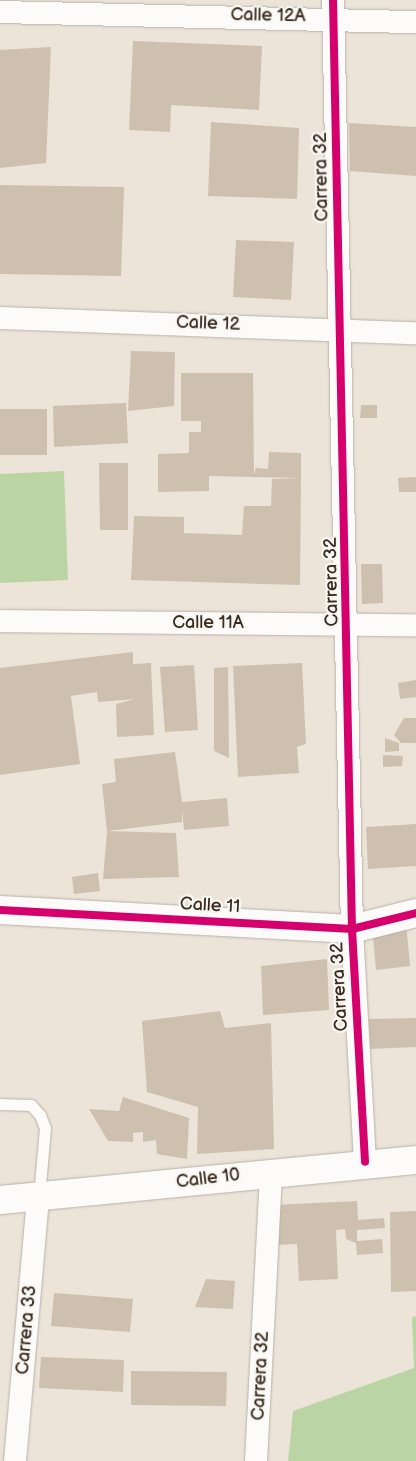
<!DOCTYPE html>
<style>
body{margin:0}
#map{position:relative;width:416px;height:1461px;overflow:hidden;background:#ece4d8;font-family:"Balsamiq Sans",sans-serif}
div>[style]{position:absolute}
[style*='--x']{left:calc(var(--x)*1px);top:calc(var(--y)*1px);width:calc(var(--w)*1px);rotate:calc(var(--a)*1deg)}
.green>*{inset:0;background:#bbd4a3}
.building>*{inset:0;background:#cec0af}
.roads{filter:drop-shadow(0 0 1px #b8b1a9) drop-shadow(0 0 1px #b8b1a9)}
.service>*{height:11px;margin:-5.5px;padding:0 5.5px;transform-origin:5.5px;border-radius:5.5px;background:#fcfbf9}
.minor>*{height:22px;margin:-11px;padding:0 11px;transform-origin:11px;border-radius:11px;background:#fcfbf9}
.tertiary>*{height:28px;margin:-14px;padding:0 14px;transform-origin:14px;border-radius:14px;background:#fcfbf9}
.cycleway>*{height:8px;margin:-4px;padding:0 4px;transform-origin:4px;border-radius:4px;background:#d6006c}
span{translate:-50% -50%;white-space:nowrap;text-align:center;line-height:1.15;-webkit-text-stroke:4.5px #f6f6f2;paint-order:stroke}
.street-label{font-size:18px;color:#3b2a1e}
</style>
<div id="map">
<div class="green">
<div style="clip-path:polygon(64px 471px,68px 580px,0 583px,0 474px)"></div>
<div style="clip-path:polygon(416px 1316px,416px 1461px,288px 1461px,293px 1411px,414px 1368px,412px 1318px)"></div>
</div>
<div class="building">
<div style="clip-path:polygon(133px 41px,262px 46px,259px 110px,171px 105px,170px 132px,129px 130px)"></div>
<div style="clip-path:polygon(51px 47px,46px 163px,0 168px,0 50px)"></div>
<div style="clip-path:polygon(211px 122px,299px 128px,297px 199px,208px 196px)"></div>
<div style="clip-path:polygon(349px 123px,416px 127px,416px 176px,350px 171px)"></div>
<div style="clip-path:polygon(0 185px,124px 187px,121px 276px,0 274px)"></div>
<div style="clip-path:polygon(236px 240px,294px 242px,291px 300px,233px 297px)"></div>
<div style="clip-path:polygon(131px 351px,175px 352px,174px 406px,128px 411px)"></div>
<div style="clip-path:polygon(181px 373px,253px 373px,254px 475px,256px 468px,268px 469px,269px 452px,301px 453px,301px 478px,209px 476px,209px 491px,158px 492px,158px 454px,189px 453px,189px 432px,201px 432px,201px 421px,181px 421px)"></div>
<div style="clip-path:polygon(126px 403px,128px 443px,54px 447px,53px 406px)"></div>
<div style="clip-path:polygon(361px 405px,377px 405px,377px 418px,360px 418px)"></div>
<div style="clip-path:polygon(0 409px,47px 409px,47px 455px,0 455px)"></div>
<div style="clip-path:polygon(99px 463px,128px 463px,128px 530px,100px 530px)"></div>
<div style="clip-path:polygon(416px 477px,416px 492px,399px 492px,398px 478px)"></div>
<div style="clip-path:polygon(301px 478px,300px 585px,131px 580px,134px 516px,184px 517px,184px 533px,242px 535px,244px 506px,271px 506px,272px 479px)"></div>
<div style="clip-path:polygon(361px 564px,382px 564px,383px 603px,362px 604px)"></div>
<div style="clip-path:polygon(133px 652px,133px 664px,151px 663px,154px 735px,117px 737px,116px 704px,135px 699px,98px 702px,97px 692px,71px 696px,80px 764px,0 775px,0 668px)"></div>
<div style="clip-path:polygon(302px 663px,306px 744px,297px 747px,299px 773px,238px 777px,233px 666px)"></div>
<div style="clip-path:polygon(194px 665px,198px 730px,165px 732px,160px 667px)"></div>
<div style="clip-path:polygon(228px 667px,229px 758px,214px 751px,214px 668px)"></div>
<div style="clip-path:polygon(416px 680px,416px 697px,400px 699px,398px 683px)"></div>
<div style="clip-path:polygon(404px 718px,416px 718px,416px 743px,401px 743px,394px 735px)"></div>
<div style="clip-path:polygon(385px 738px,399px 743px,399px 751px,385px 752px)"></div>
<div style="clip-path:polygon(175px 752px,182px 802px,227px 798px,229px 826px,184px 830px,182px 809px,182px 822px,107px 831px,176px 833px,179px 877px,103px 879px,107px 831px,102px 784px,116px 782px,114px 759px)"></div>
<div style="clip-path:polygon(383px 755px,403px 756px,402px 766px,383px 767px)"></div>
<div style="clip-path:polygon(416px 824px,416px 866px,368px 869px,366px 827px)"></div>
<div style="clip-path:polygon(98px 873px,100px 891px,74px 894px,72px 877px)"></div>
<div style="clip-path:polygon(406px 922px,410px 966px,376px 970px,372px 925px)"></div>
<div style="clip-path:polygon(327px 959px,329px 1010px,263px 1015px,261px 966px)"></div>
<div style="clip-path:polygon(220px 1011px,225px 1028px,271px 1023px,274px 1149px,197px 1154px,198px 1107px,147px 1092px,142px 1021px)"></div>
<div style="clip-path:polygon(416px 1018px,416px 1047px,370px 1049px,369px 1019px)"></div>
<div style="clip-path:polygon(123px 1097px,189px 1118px,187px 1159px,157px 1154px,156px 1140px,143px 1142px,143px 1132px,133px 1133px,133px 1142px,108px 1141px,89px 1109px,119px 1111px)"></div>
<div style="clip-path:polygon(357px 1201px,358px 1220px,384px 1218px,385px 1228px,357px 1230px,357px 1241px,382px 1239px,383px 1253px,357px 1255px,356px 1243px,346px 1239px,345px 1229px,336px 1230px,338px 1279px,299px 1281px,297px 1244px,275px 1245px,273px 1205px)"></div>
<div style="clip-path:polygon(416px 1211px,416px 1291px,391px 1292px,390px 1212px)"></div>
<div style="clip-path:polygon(206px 1279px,235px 1281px,233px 1309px,195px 1307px)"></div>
<div style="clip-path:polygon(54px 1293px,133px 1299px,130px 1332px,51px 1326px)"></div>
<div style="clip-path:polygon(41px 1357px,124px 1360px,123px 1392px,39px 1388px)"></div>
<div style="clip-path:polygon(131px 1371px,227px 1372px,226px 1406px,131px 1405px)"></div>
</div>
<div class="roads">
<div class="service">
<div style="--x:0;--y:1104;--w:31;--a:2"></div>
<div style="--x:31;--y:1105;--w:13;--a:48"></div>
<div style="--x:40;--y:1115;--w:14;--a:69"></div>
<div style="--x:45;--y:1128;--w:69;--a:95"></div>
</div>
<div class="minor">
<div style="--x:333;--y:0;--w:929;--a:88.83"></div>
<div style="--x:352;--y:929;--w:233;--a:86.8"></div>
<div style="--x:0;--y:12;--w:416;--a:1.4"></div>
<div style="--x:0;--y:318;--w:416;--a:2.1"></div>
<div style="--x:0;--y:621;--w:416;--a:0.6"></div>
<div style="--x:15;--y:1461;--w:263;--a:-85"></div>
<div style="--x:256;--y:1461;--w:289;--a:-87"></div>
</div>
<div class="tertiary">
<div style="--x:0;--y:910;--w:353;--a:3.1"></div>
<div style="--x:352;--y:929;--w:66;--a:-14"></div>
<div style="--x:0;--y:1200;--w:418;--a:-5.5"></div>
</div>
</div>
<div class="cycleway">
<div style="--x:333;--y:0;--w:929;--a:88.83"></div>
<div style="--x:352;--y:929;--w:233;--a:86.8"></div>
<div style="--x:0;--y:910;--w:353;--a:3.1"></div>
<div style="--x:352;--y:929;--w:66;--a:-14"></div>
</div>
<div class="street-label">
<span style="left:268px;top:16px;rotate:1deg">Calle 12A</span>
<span style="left:322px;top:177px;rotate:-91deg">Carrera 32</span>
<span style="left:208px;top:324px;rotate:2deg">Calle 12</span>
<span style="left:332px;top:582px;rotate:-91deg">Carrera 32</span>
<span style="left:208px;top:623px">Calle 11A</span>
<span style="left:210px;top:906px;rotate:3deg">Calle 11</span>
<span style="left:340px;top:987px;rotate:-93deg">Carrera 32</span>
<span style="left:208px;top:1179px;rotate:-7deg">Calle 10</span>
<span style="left:27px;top:1330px;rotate:-85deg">Carrera 33</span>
<span style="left:261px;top:1376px;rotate:-87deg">Carrera 32</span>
</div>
</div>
